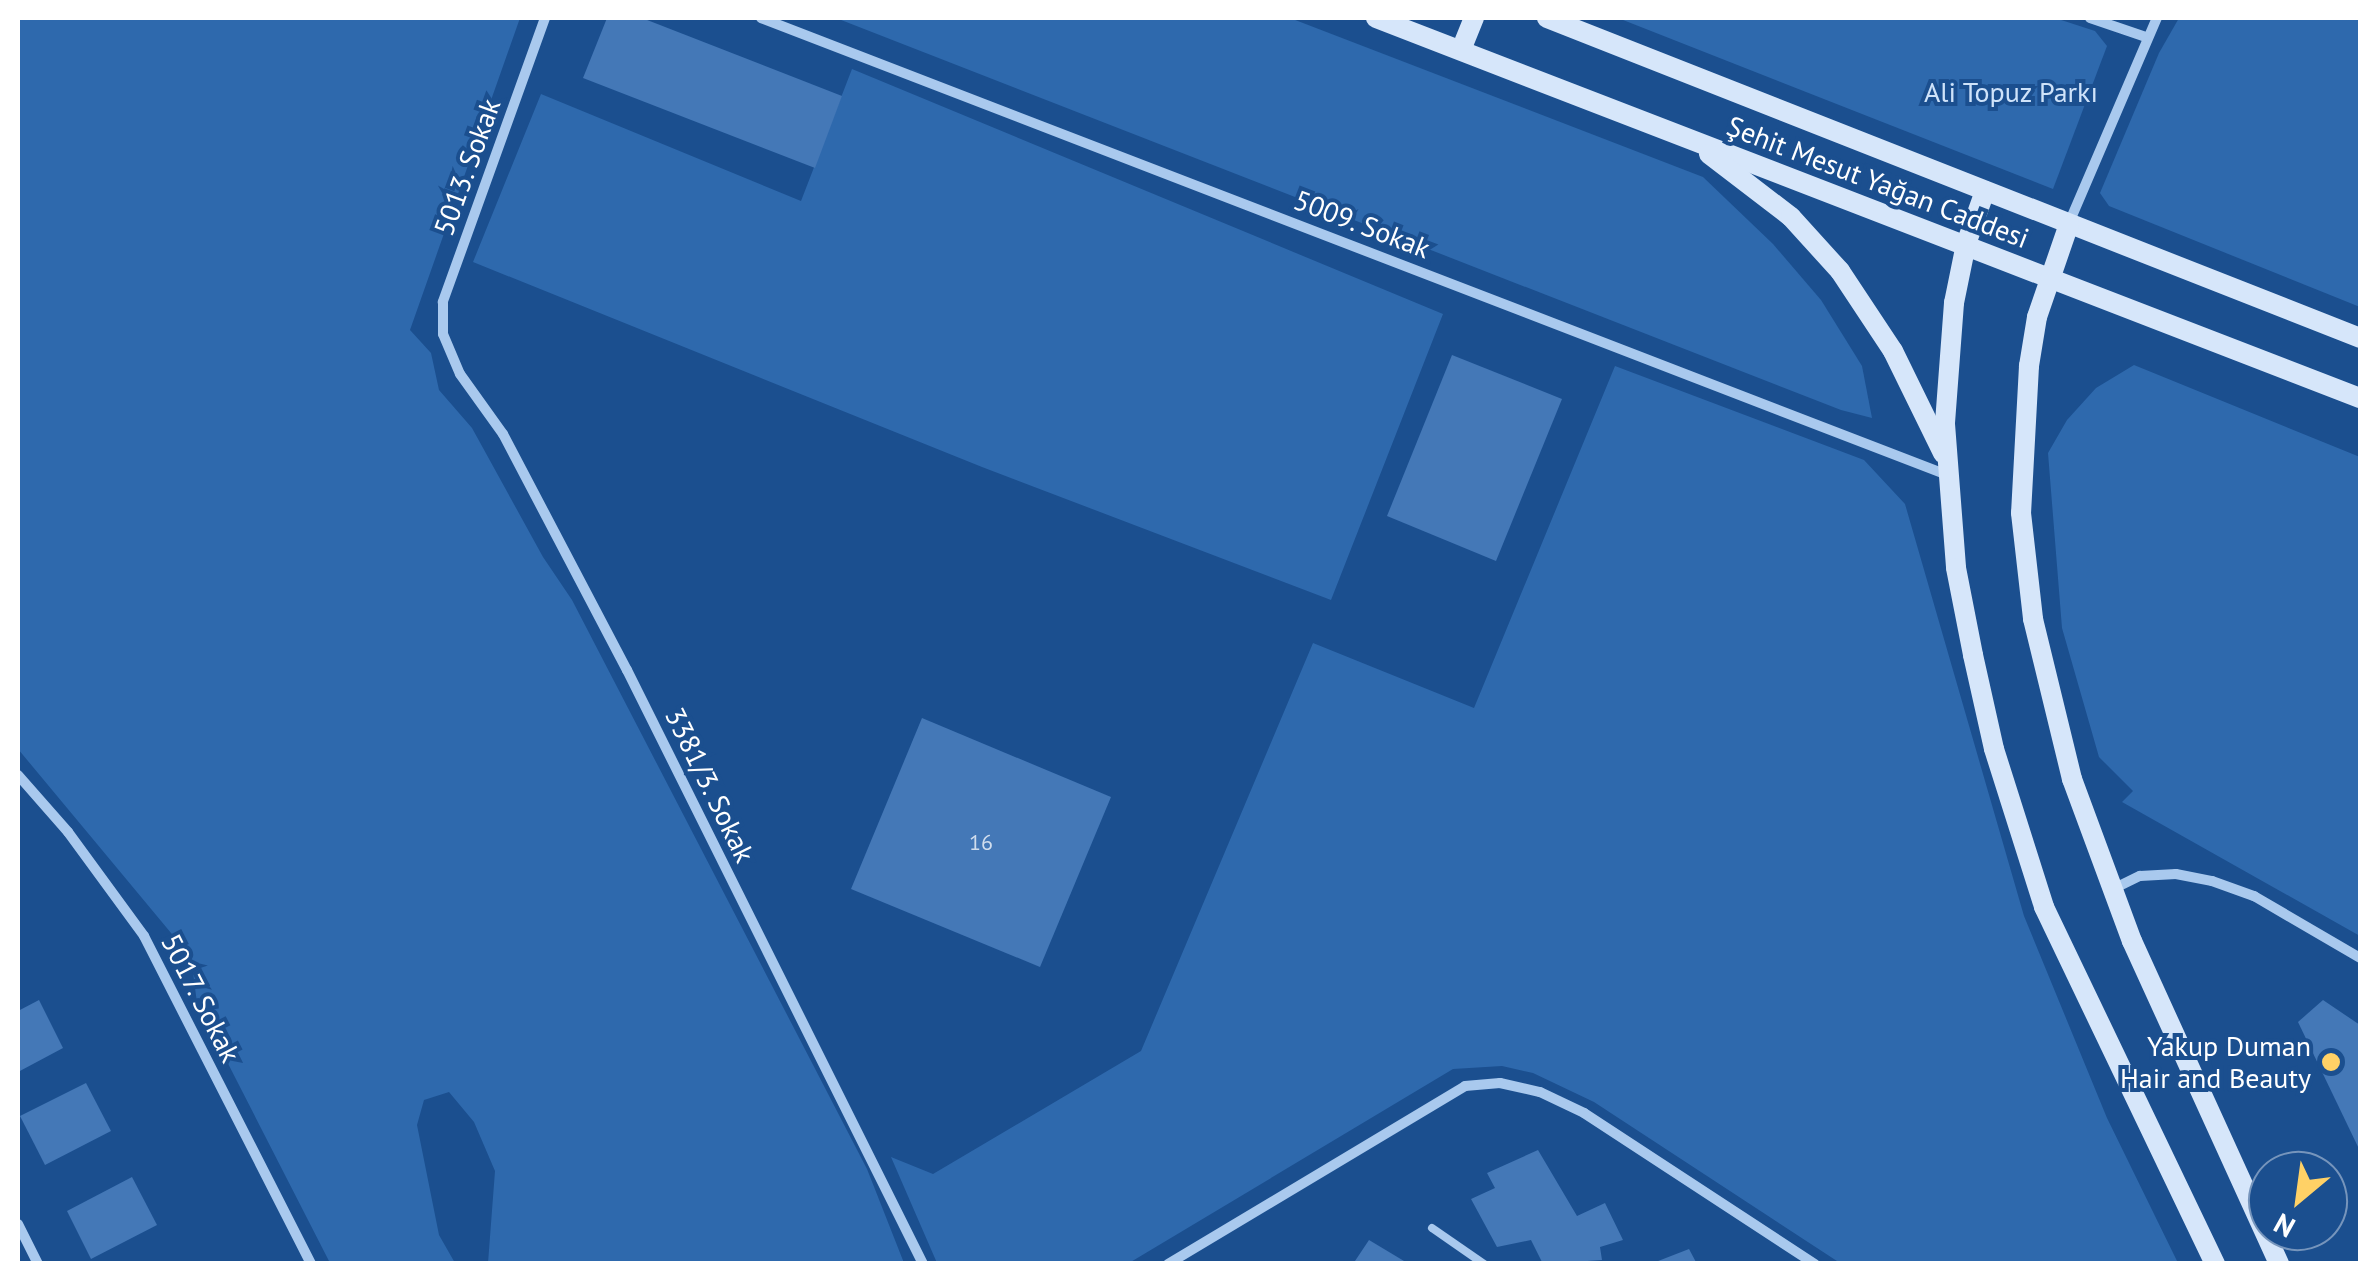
<!DOCTYPE html>
<meta charset="utf-8">
<style>
body{margin:0}
#map{position:relative;width:2378px;height:1281px;overflow:hidden;background:#1b4f8f;font-family:"PT Sans",sans-serif}
div>[style]{position:absolute}
[style*='--x']{left:calc(var(--x)*1px);top:calc(var(--y)*1px);width:calc(var(--w)*1px);rotate:calc(var(--a)*1deg)}
.green>*{inset:0;background:#2e69ad}
.building>*{inset:0;background:#4478b7}
.service>*{height:8px;margin:-4px;padding:0 4px;transform-origin:4px;border-radius:4px;background:#a9c9ee}
.minor>*{height:10px;margin:-5px;padding:0 5px;transform-origin:5px;border-radius:5px;background:#a9c9ee}
.secondary>*{height:20px;margin:-10px;padding:0 10px;transform-origin:10px;border-radius:10px;background:#d6e6fa}
.dots>*{width:28px;height:28px;translate:-50% -50%;box-sizing:border-box;border:5px solid #1b4f8f;border-radius:50%}
span{translate:-50% -50%;white-space:nowrap;text-align:center;line-height:1.15;-webkit-text-stroke:8px #1b4f8f;paint-order:stroke}
.number-label{font-size:22px;color:#d0dded}
.number-label span{-webkit-text-stroke-width:0}
.park-label{font-size:28px;color:#cfe3fa}
.street-label{font-size:28px;color:#fff}
.poi-label{font-size:28px;color:#fff}
.right{translate:-100% -50%;text-align:right}
.frame{position:absolute;inset:0;border:20px solid #fff;pointer-events:none}
.north{position:absolute;left:2248px;top:1151px;width:100px;height:100px;box-sizing:border-box;background:#1b4f8f;border:2px solid #7695bc;border-radius:50%;rotate:209deg;font-size:28px;font-weight:700;line-height:40px;text-align:center;color:#fff}
.north::after{content:'';display:block;margin:auto;width:35px;height:45px;background:#ffd166;clip-path:polygon(50% 0,100% 100%,50% 72%,0 100%)}
</style>
<div id="map">
<div class="green">
<div style="clip-path:polygon(18px 18px,520px 18px,410px 330px,431px 353px,439px 390px,472px 428px,543px 557px,572px 600px,867px 1169px,904px 1263px,488px 1263px,495px 1171px,474px 1122px,449px 1092px,424px 1100px,417px 1125px,439px 1235px,455px 1263px,330px 1263px,197px 1003px,191px 957px,18px 749px)"></div>
<div style="clip-path:polygon(836px 18px,1290px 18px,1703px 177px,1773px 244px,1821px 300px,1862px 366px,1872px 418px,1841px 410px)"></div>
<div style="clip-path:polygon(1618px 18px,2055px 18px,2095px 31px,2107px 46px,2053px 189px)"></div>
<div style="clip-path:polygon(2179px 18px,2360px 18px,2360px 307px,2109px 206px,2100px 193px,2159px 53px)"></div>
<div style="clip-path:polygon(852px 69px,1443px 314px,1331px 600px,982px 467px,473px 262px,541px 94px,801px 201px)"></div>
<div style="clip-path:polygon(2134px 365px,2360px 457px,2360px 936px,2122px 802px,2133px 791px,2099px 757px,2062px 628px,2048px 453px,2067px 420px,2096px 388px)"></div>
<div style="clip-path:polygon(1615px 366px,1864px 460px,1905px 504px,2024px 916px,2107px 1118px,2178px 1263px,1840px 1263px,1594px 1102px,1533px 1073px,1502px 1066px,1453px 1069px,1129px 1263px,937px 1263px,891px 1157px,933px 1174px,1141px 1051px,1313px 643px,1474px 708px)"></div>
</div>
<div class="building">
<div style="clip-path:polygon(607px 18px,642px 18px,842px 96px,815px 168px,583px 78px)"></div>
<div style="clip-path:polygon(1452px 355px,1562px 399px,1496px 561px,1387px 516px)"></div>
<div style="clip-path:polygon(922px 718px,1111px 797px,1040px 967px,851px 889px)"></div>
<div style="clip-path:polygon(39px 1000px,63px 1048px,18px 1072px,18px 1011px)"></div>
<div style="clip-path:polygon(2323px 1000px,2360px 1025px,2360px 1151px,2298px 1022px)"></div>
<div style="clip-path:polygon(86px 1083px,111px 1131px,45px 1165px,20px 1116px)"></div>
<div style="clip-path:polygon(1538px 1150px,1577px 1216px,1605px 1203px,1623px 1240px,1600px 1247px,1602px 1260px,1543px 1264px,1531px 1240px,1497px 1247px,1471px 1199px,1495px 1188px,1487px 1173px)"></div>
<div style="clip-path:polygon(132px 1177px,157px 1225px,91px 1259px,67px 1211px)"></div>
<div style="clip-path:polygon(1369px 1240px,1404px 1261px,1402px 1264px,1353px 1264px)"></div>
<div style="clip-path:polygon(1689px 1249px,1697px 1264px,1653px 1264px,1653px 1263px)"></div>
</div>
<div class="service">
<div style="--x:1432;--y:1228;--w:63;--a:34.7"></div>
</div>
<div class="minor">
<div style="--x:545;--y:18;--w:302;--a:109.8"></div>
<div style="--x:443;--y:302;--w:32;--a:90"></div>
<div style="--x:443;--y:334;--w:43;--a:67"></div>
<div style="--x:460;--y:374;--w:74;--a:54.4"></div>
<div style="--x:503;--y:434;--w:267;--a:62.3"></div>
<div style="--x:627;--y:670;--w:664;--a:63.51"></div>
<div style="--x:761;--y:18;--w:1271;--a:21.07"></div>
<div style="--x:2090;--y:18;--w:59;--a:18.7"></div>
<div style="--x:2069;--y:223;--w:223;--a:-66.8"></div>
<div style="--x:18;--y:775;--w:76;--a:48.7"></div>
<div style="--x:68;--y:832;--w:129;--a:53.8"></div>
<div style="--x:144;--y:936;--w:368;--a:63"></div>
<div style="--x:2113;--y:889;--w:30;--a:-26"></div>
<div style="--x:2140;--y:876;--w:36;--a:-3"></div>
<div style="--x:2176;--y:874;--w:37;--a:11"></div>
<div style="--x:2212;--y:881;--w:45;--a:19.7"></div>
<div style="--x:2254;--y:896;--w:123;--a:30.3"></div>
<div style="--x:18;--y:1224;--w:45;--a:63.4"></div>
<div style="--x:1168;--y:1264;--w:346;--a:-30.9"></div>
<div style="--x:1465;--y:1086;--w:35;--a:-5"></div>
<div style="--x:1500;--y:1083;--w:41;--a:12.7"></div>
<div style="--x:1540;--y:1092;--w:49;--a:25.5"></div>
<div style="--x:1584;--y:1113;--w:276;--a:33.2"></div>
</div>
<div class="secondary">
<div style="--x:1376;--y:18;--w:1055;--a:21.12"></div>
<div style="--x:1547;--y:18;--w:874;--a:21.48"></div>
<div style="--x:1461;--y:50;--w:35;--a:-68"></div>
<div style="--x:1709;--y:154;--w:103;--a:37.5"></div>
<div style="--x:1791;--y:217;--w:73;--a:47.8"></div>
<div style="--x:1840;--y:271;--w:96;--a:56.5"></div>
<div style="--x:1893;--y:351;--w:114;--a:63.9"></div>
<div style="--x:1985;--y:191;--w:56;--a:109.7"></div>
<div style="--x:1966;--y:244;--w:60;--a:101.5"></div>
<div style="--x:1954;--y:303;--w:121;--a:94.3"></div>
<div style="--x:1945;--y:424;--w:144;--a:85.6"></div>
<div style="--x:1956;--y:568;--w:89;--a:78.9"></div>
<div style="--x:1973;--y:655;--w:96;--a:77.4"></div>
<div style="--x:1994;--y:749;--w:166;--a:72.4"></div>
<div style="--x:2044;--y:907;--w:396;--a:64.4"></div>
<div style="--x:2069;--y:224;--w:98;--a:109"></div>
<div style="--x:2037;--y:317;--w:50;--a:99.3"></div>
<div style="--x:2029;--y:366;--w:147;--a:93.1"></div>
<div style="--x:2021;--y:513;--w:107;--a:83.5"></div>
<div style="--x:2033;--y:619;--w:165;--a:76.3"></div>
<div style="--x:2072;--y:779;--w:173;--a:69.7"></div>
<div style="--x:2132;--y:941;--w:355;--a:65.5"></div>
</div>
<div class="dots">
<div style="left:2331px;top:1062px;background:#ffd166"></div>
</div>
<div class="number-label">
<span style="left:981px;top:843px">16</span>
</div>
<div class="park-label">
<span style="left:2011px;top:92px">Ali Topuz Parkı</span>
</div>
<div class="street-label">
<span style="left:467px;top:167px;rotate:-70deg">5013. Sokak</span>
<span style="left:1878px;top:182px;rotate:21deg">Şehit Mesut Yağan Caddesi</span>
<span style="left:1362px;top:224px;rotate:21deg">5009. Sokak</span>
<span style="left:710px;top:785px;rotate:64deg">3381/3. Sokak</span>
<span style="left:201px;top:998px;rotate:63deg">5017. Sokak</span>
</div>
<div class="poi-label">
<span class="right" style="left:2311px;top:1062px">Yakup Duman<br>Hair and Beauty</span>
</div>
<div class="frame"></div>
<div class="north">N</div>
</div>
